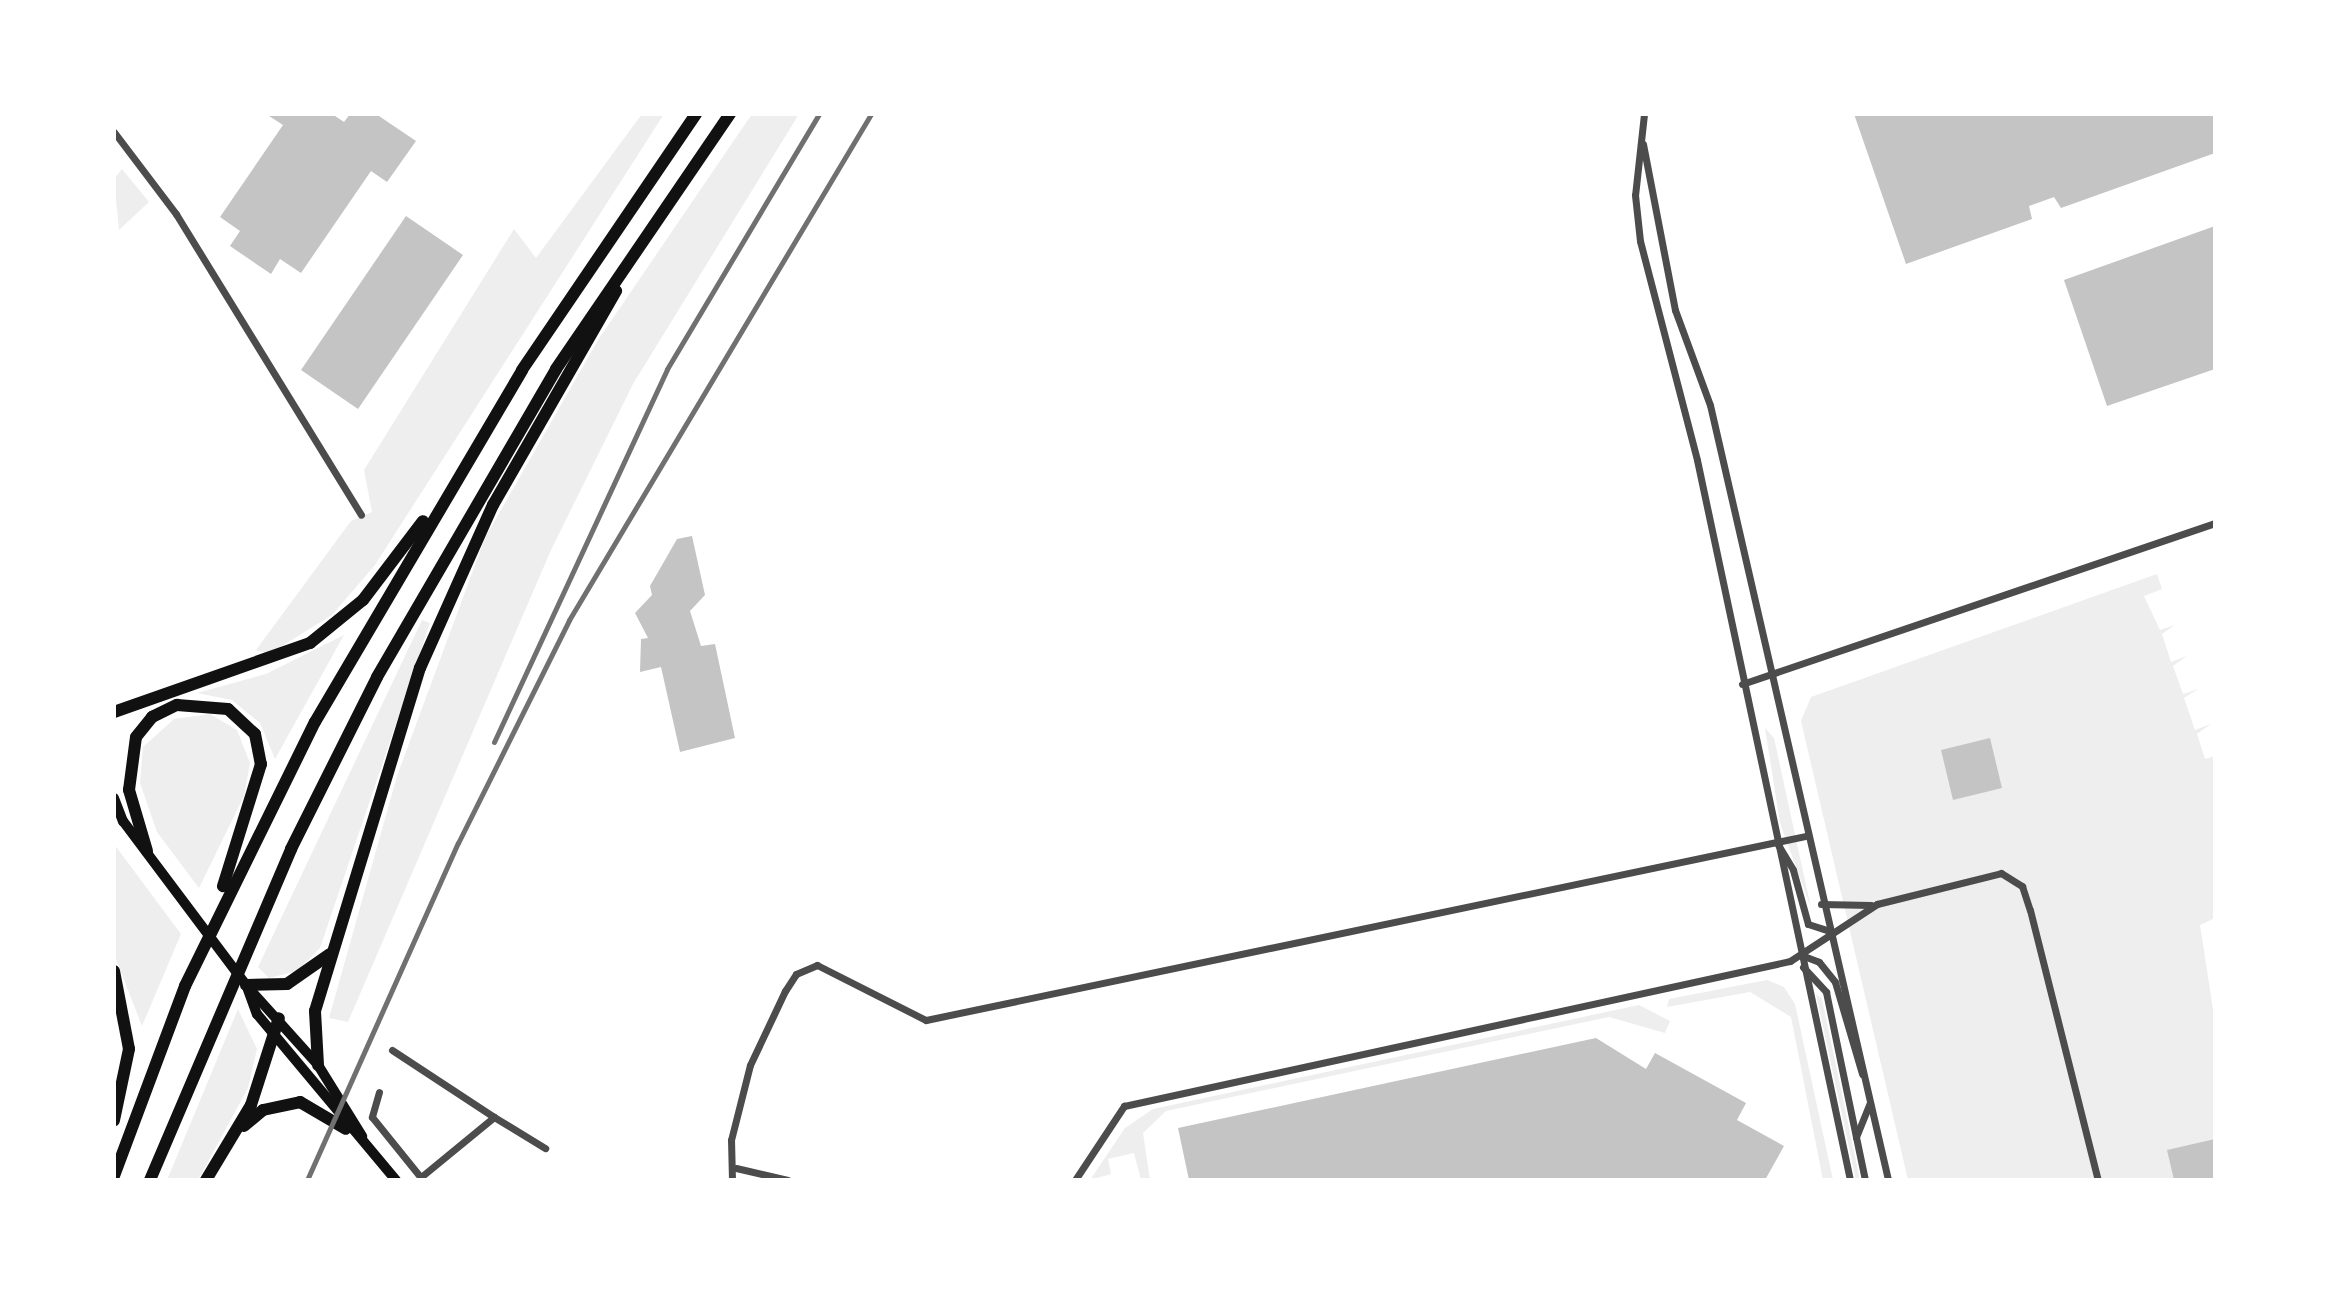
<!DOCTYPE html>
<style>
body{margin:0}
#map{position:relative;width:2329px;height:1294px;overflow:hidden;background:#fff;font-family:"Roboto Condensed",sans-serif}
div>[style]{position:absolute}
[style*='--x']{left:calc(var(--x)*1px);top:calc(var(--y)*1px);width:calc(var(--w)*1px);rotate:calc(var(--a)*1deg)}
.green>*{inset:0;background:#eee}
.building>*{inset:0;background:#c4c4c4}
.minor>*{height:7px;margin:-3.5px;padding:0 3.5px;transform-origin:3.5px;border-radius:3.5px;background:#4c4c4c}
.secondary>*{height:10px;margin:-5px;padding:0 5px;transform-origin:5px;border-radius:5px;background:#111}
.trunk>*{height:12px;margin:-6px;padding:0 6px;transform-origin:6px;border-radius:6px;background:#111}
.rail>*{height:5px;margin:-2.5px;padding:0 2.5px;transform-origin:2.5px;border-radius:2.5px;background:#707070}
span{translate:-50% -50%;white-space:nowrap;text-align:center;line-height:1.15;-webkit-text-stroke:8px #fff;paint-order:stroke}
.frame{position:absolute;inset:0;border:116px solid #fff;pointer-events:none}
</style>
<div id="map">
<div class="green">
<div style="clip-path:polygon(642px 114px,664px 114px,375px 565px,332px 615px,269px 654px,256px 650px,351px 521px,372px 512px,364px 470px,514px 229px,536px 258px)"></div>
<div style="clip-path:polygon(752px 114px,799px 114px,633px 384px,551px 550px,348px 1022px,329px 1018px,397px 776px,485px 538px,598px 340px)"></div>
<div style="clip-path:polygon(122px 169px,149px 202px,119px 230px,114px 179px)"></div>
<div style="clip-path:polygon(2157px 574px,2162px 589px,2144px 596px,2160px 630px,2175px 625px,2162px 634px,2171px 662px,2187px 656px,2173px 666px,2183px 694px,2198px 689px,2184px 698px,2195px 730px,2211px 724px,2197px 734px,2205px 759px,2215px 756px,2215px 918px,2200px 925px,2215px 1022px,2215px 1180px,1908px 1180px,1801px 721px,1811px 697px)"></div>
<div style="clip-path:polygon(422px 620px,430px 623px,320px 948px,297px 971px,269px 978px,258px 967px)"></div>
<div style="clip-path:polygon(344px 635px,275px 759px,260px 723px,232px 700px,197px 693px,266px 674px)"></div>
<div style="clip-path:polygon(210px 714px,237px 730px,250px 763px,244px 796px,199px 888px,157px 832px,140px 783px,143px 747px,174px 719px)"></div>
<div style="clip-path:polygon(1765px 728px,1774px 738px,1811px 908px,1780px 823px)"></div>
<div style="clip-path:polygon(114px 844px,181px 934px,142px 1026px,114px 954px)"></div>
<div style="clip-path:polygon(1767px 980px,1784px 987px,1795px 1004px,1833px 1180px,1823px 1180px,1791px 1017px,1750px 992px,1667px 1007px,1669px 999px)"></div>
<div style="clip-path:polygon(1816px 994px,1822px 999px,1860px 1180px,1856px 1180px)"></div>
<div style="clip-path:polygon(1639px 1005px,1670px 1021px,1665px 1033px,1609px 1017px,1166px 1111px,1143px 1133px,1150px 1180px,1141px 1180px,1134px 1153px,1108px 1159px,1111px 1174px,1090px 1180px,1125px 1128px,1153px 1109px)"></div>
<div style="clip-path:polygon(238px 1009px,257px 1049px,248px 1088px,198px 1180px,167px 1180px)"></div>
</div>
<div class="building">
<div style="clip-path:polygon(266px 114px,332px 114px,344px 122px,350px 114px,376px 114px,416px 141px,387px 182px,371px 171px,301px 273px,280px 259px,271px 274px,230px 246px,240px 231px,220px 217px,283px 125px)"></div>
<div style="clip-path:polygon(1854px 114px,2215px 114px,2215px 153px,2061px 208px,2054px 197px,2029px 206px,2032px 219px,1906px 264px)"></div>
<div style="clip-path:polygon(406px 216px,463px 255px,358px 409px,301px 370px)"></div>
<div style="clip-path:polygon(2215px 226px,2215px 369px,2107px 406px,2064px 280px)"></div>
<div style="clip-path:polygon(692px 536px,705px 595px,690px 611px,701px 646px,715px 644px,735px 738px,680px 752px,661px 667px,640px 672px,641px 639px,648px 638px,635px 613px,652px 595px,650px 586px,677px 539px)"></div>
<div style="clip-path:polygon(1990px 738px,2002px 788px,1953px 800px,1941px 750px)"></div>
<div style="clip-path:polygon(1596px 1038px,1646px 1069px,1655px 1053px,1746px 1103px,1737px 1120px,1784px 1146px,1765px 1180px,1189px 1180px,1178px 1128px)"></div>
<div style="clip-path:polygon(2215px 1139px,2215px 1180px,2174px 1180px,2167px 1150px)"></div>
</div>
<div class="minor">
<div style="--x:1644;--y:114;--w:81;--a:96.3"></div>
<div style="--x:1635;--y:195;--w:46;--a:83.8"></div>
<div style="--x:1640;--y:241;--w:226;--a:75.4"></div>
<div style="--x:1697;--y:460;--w:736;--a:78"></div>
<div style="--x:114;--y:132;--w:103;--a:52.9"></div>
<div style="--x:176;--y:214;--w:353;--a:58.4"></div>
<div style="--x:1643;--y:144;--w:169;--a:79.1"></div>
<div style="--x:1675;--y:310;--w:101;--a:69.8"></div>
<div style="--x:1710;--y:405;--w:795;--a:77.06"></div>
<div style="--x:1742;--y:684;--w:500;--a:-18.8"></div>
<div style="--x:1777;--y:843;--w:31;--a:59"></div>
<div style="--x:1793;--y:870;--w:56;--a:74.5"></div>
<div style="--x:1808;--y:924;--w:20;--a:18"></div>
<div style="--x:1821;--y:904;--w:50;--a:1.1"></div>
<div style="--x:1801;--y:955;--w:19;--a:21"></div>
<div style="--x:1819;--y:962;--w:26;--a:51"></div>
<div style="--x:1835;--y:982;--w:96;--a:73.6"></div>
<div style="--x:1803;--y:967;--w:34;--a:47"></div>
<div style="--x:1826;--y:992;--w:148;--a:78.3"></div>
<div style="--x:392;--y:1050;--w:122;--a:33.3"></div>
<div style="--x:494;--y:1117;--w:94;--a:140.6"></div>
<div style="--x:379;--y:1092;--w:26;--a:106"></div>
<div style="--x:372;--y:1117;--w:80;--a:51.1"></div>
<div style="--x:494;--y:1117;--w:60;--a:31.3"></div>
<div style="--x:736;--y:1168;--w:53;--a:13"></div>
<div style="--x:732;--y:1180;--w:40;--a:-91.4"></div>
<div style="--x:731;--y:1140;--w:77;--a:-75.8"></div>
<div style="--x:750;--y:1065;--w:82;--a:-64.7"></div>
<div style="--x:785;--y:991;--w:20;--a:-57"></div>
<div style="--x:796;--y:974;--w:23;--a:-23"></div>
<div style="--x:817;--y:965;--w:122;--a:26.8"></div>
<div style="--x:926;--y:1020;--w:898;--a:-11.82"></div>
<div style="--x:1075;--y:1180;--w:89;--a:-56.5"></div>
<div style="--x:1124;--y:1106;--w:682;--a:-12.28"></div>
<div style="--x:1790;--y:961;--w:104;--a:-33.2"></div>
<div style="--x:1877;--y:904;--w:128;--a:-14"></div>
<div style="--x:2001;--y:873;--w:25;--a:32"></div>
<div style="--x:2022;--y:886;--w:25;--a:72"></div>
<div style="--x:2030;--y:910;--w:278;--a:75.9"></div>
<div style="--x:1865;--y:1180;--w:44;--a:-101.8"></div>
<div style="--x:1856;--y:1137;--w:37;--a:-68"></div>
</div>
<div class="secondary">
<div style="--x:114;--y:798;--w:25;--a:69"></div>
<div style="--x:123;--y:821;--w:205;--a:53.1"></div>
<div style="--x:246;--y:985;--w:108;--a:48"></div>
<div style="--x:318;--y:1065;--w:84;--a:58.2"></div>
<div style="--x:247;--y:987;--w:29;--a:70"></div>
<div style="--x:257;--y:1014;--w:217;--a:50.1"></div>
</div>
<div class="trunk">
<div style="--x:114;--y:712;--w:208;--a:-19.4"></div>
<div style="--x:310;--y:643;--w:68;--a:-39.1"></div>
<div style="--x:363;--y:600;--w:99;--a:-52.8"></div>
<div style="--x:147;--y:851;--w:64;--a:-106.4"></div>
<div style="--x:129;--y:790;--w:53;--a:-82.5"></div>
<div style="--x:136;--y:737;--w:26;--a:-51"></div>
<div style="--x:152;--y:717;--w:28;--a:-26"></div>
<div style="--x:177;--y:705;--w:51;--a:4.5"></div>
<div style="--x:228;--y:709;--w:37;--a:43"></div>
<div style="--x:255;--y:734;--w:31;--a:79"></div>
<div style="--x:261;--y:764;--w:128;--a:107.3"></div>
<div style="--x:114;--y:971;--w:79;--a:79.1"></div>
<div style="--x:129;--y:1049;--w:73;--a:101.9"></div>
<div style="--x:246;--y:985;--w:41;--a:-1.4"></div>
<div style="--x:287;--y:984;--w:52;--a:-34.9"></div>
<div style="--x:318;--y:1065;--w:54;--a:-93.2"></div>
<div style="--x:315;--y:1011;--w:359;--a:-73"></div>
<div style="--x:420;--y:668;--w:179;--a:-65.9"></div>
<div style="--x:493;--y:505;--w:247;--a:-60.1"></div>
<div style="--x:244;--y:1126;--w:25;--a:-40"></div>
<div style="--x:263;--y:1110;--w:38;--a:-12"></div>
<div style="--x:300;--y:1102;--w:53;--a:30.4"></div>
<div style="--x:114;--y:1176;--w:203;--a:-69.5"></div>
<div style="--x:185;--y:986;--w:294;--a:-63.8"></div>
<div style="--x:315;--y:722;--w:408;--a:-59.5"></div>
<div style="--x:522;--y:370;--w:310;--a:-55.8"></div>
<div style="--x:150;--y:1180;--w:360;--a:-66.9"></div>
<div style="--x:291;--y:849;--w:192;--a:-63.4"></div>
<div style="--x:377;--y:677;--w:356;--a:-59.8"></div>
<div style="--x:556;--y:369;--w:309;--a:-55.7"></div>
<div style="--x:206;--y:1180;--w:87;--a:-59"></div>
<div style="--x:251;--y:1105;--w:91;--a:-72.2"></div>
</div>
<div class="rail">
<div style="--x:494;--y:742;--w:411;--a:-65.1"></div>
<div style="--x:667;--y:369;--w:297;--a:-59.2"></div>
<div style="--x:307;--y:1180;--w:369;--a:-65.9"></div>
<div style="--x:458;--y:843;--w:249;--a:-63.5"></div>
<div style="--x:569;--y:620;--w:589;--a:-59.17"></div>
</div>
<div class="frame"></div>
</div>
